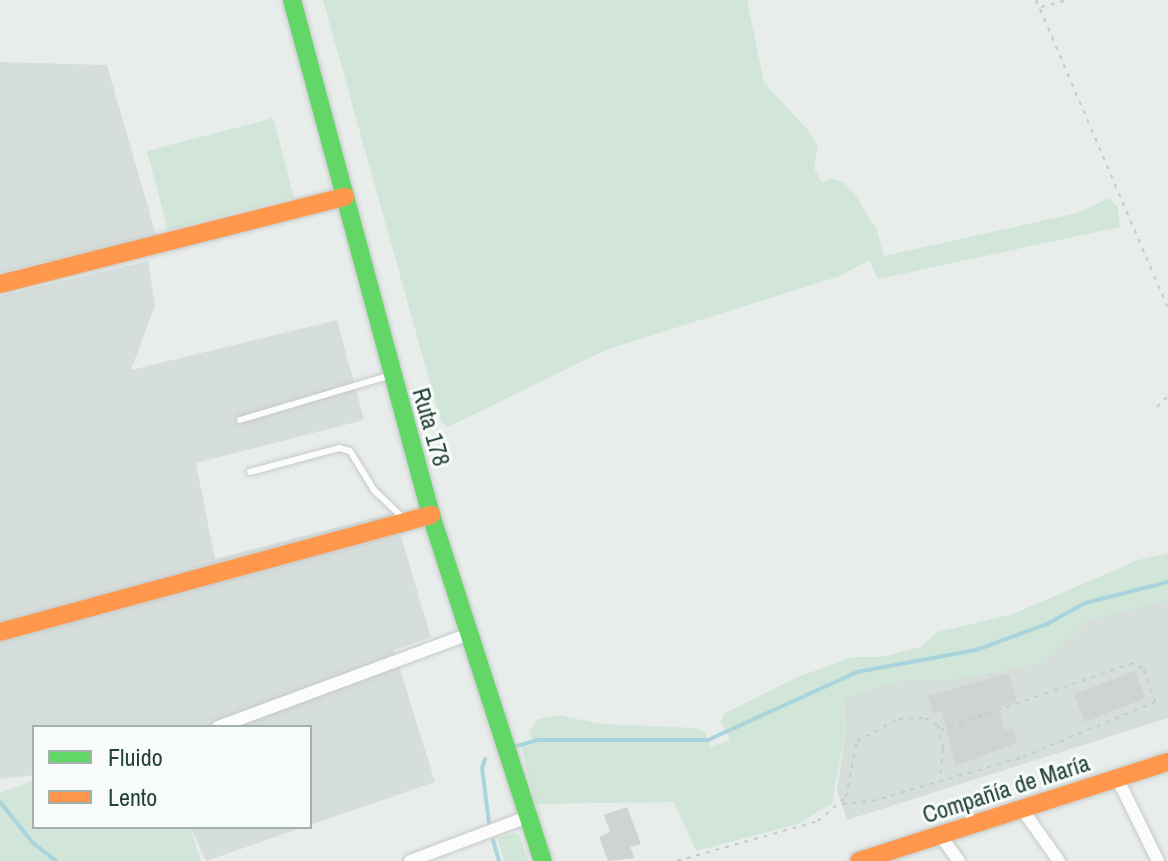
<!DOCTYPE html>
<meta charset="utf-8">
<style>
body{margin:0}
#map{position:relative;width:1168px;height:861px;overflow:hidden;background:#e8edeb;font-family:"Archivo Narrow",sans-serif}
div>[style]{position:absolute}
[style*='--x']{left:calc(var(--x)*1px);top:calc(var(--y)*1px);width:calc(var(--w)*1px);rotate:calc(var(--a)*1deg)}
.built>*{inset:0;background:#d6dedb}
.green>*{inset:0;background:#d1e6d8}
.stream>*{height:4px;margin:-2px;padding:0 2px;transform-origin:2px;border-radius:2px;background:#a9d4db}
.building>*{inset:0;background:#cfd4d2}
.path>*{height:2px;margin-top:-1px;transform-origin:0;background:repeating-linear-gradient(90deg,#c3ccca 0 4px,transparent 0 10px)}
.roads{filter:drop-shadow(0 0 2px #c5cac8) drop-shadow(0 0 2px #c5cac8)}
.lane>*{height:6px;margin:-3px;padding:0 3px;transform-origin:3px;border-radius:3px;background:#fcfcfc}
.street>*{height:12px;margin:-6px;padding:0 6px;transform-origin:6px;border-radius:6px;background:#fcfcfc}
.fast>*{height:18px;margin:-9px;padding:0 9px;transform-origin:9px;border-radius:9px;background:#63d668}
.slow>*{height:18px;margin:-9px;padding:0 9px;transform-origin:9px;border-radius:9px;background:#ff974d}
span{translate:-50% -50%;white-space:nowrap;text-align:center;line-height:1.15;-webkit-text-stroke:6px #f7fbf9;paint-order:stroke}
.street-label{font-size:24px;color:#24423a}
.legend{position:absolute;left:32px;top:725px;width:280px;height:104px;box-sizing:border-box;background:#f7fbf9;border:2px solid #a3b1ad;margin:0;padding:10px 14px;list-style:none;font-size:24px;color:#24423a}
.legend li{display:flex;align-items:center;gap:16px;height:40px}
.legend b{width:40px;border:2px solid #a3b1ad}
</style>
<div id="map">
<div class="built">
<div style="clip-path:polygon(0 62px,107px 65px,156px 235px,0 273px)"></div>
<div style="clip-path:polygon(148px 261px,155px 305px,131px 370px,337px 320px,364px 420px,196px 463px,215px 559px,394px 513px,431px 637px,394px 650px,435px 782px,310px 825px,310px 727px,34px 727px,34px 775px,0 779px,0 296px)"></div>
<div style="clip-path:polygon(1168px 589px,1168px 718px,847px 820px,837px 790px,846px 728px,841px 687px)"></div>
<div style="clip-path:polygon(190px 827px,304px 827px,206px 861px)"></div>
</div>
<div class="green">
<div style="clip-path:polygon(323px 0,747px 0,764px 83px,808px 130px,818px 147px,814px 168px,822px 183px,830px 178px,842px 181px,854px 193px,877px 230px,884px 256px,1077px 213px,1110px 198px,1118px 208px,1120px 227px,878px 279px,869px 260px,840px 276px,608px 349px,448px 427px,441px 422px)"></div>
<div style="clip-path:polygon(273px 118px,294px 197px,168px 230px,147px 151px)"></div>
<div style="clip-path:polygon(1168px 553px,1168px 600px,1088px 620px,1042px 663px,950px 680px,905px 679px,848px 697px,842px 701px,846px 728px,832px 803px,798px 824px,696px 851px,674px 802px,536px 804px,521px 747px,534px 744px,529px 732px,538px 719px,558px 715px,601px 724px,695px 728px,705px 732px,711px 747px,730px 740px,720px 721px,725px 713px,795px 678px,852px 657px,880px 657px,921px 647px,937px 632px,1013px 614px,1138px 560px)"></div>
<div style="clip-path:polygon(34px 780px,34px 827px,190px 827px,201px 861px,0 861px,0 793px)"></div>
<div style="clip-path:polygon(514px 833px,519px 835px,528px 861px,504px 861px,497px 838px)"></div>
</div>
<div class="stream">
<div style="--x:513;--y:747;--w:25;--a:-16"></div>
<div style="--x:537;--y:740;--w:171;--a:0"></div>
<div style="--x:708;--y:740;--w:164;--a:-24.5"></div>
<div style="--x:857;--y:672;--w:121;--a:-10.5"></div>
<div style="--x:976;--y:650;--w:76;--a:-20.1"></div>
<div style="--x:1047;--y:624;--w:43;--a:-28.9"></div>
<div style="--x:1085;--y:603;--w:86;--a:-14.2"></div>
<div style="--x:485;--y:759;--w:9;--a:108"></div>
<div style="--x:482;--y:768;--w:55;--a:82.7"></div>
<div style="--x:0;--y:802;--w:53;--a:51.2"></div>
<div style="--x:33;--y:843;--w:29;--a:38"></div>
<div style="--x:493;--y:840;--w:22;--a:74"></div>
</div>
<div class="building">
<div style="clip-path:polygon(1135px 671px,1146px 698px,1085px 722px,1074px 694px)"></div>
<div style="clip-path:polygon(1009px 673px,1017px 702px,998px 707px,1005px 730px,1013px 728px,1017px 743px,955px 766px,942px 711px,933px 713px,928px 696px)"></div>
<div style="clip-path:polygon(627px 807px,641px 844px,630px 847px,635px 858px,608px 861px,599px 837px,610px 832px,604px 815px)"></div>
</div>
<div class="path">
<div style="--x:1036;--y:0;--w:335;--a:66.8"></div>
<div style="--x:1041;--y:7;--w:27;--a:-15"></div>
<div style="--x:1157;--y:407;--w:16;--a:-45"></div>
<div style="--x:842;--y:804;--w:30;--a:-6"></div>
<div style="--x:872;--y:801;--w:157;--a:-16.2"></div>
<div style="--x:1023;--y:757;--w:143;--a:-22.6"></div>
<div style="--x:1155;--y:702;--w:36;--a:-109"></div>
<div style="--x:1143;--y:668;--w:11;--a:-153"></div>
<div style="--x:1133;--y:663;--w:203;--a:160.8"></div>
<div style="--x:677;--y:861;--w:147;--a:-15.8"></div>
<div style="--x:818;--y:821;--w:37;--a:-41"></div>
<div style="--x:846;--y:797;--w:57;--a:-78.9"></div>
<div style="--x:857;--y:741;--w:47;--a:-27.6"></div>
<div style="--x:899;--y:719;--w:26;--a:-2"></div>
<div style="--x:925;--y:718;--w:15;--a:28"></div>
<div style="--x:938;--y:725;--w:25;--a:78"></div>
<div style="--x:943;--y:749;--w:28;--a:96"></div>
</div>
<div class="roads">
<div class="lane">
<div style="--x:240;--y:420;--w:154;--a:-16.6"></div>
<div style="--x:250;--y:472;--w:92;--a:-15.1"></div>
<div style="--x:339;--y:448;--w:11;--a:15"></div>
<div style="--x:350;--y:451;--w:46;--a:58.4"></div>
<div style="--x:374;--y:490;--w:42;--a:44"></div>
</div>
<div class="street">
<div style="--x:218;--y:727;--w:265;--a:-20.3"></div>
<div style="--x:1117;--y:778;--w:93;--a:63.7"></div>
<div style="--x:1022;--y:809;--w:64;--a:54.6"></div>
<div style="--x:940;--y:835;--w:32;--a:54"></div>
<div style="--x:410;--y:861;--w:125;--a:-20.6"></div>
</div>
<div class="fast">
<div style="--x:292;--y:0;--w:533;--a:74.9"></div>
<div style="--x:431;--y:515;--w:364;--a:72.1"></div>
</div>
<div class="slow">
<div style="--x:0;--y:284;--w:356;--a:-14.2"></div>
<div style="--x:0;--y:632;--w:447;--a:-15.2"></div>
<div style="--x:859;--y:861;--w:324;--a:-17.8"></div>
</div>
</div>
<div class="street-label">
<span style="left:431px;top:427px;rotate:74deg">Ruta 178</span>
<span style="left:1006px;top:789px;rotate:-18deg">Compañía de María</span>
</div>
<ul class="legend">
<li><b style="height:10px;background:#63d668"></b>Fluido</li>
<li><b style="height:10px;background:#ff974d"></b>Lento</li>
</ul>
</div>
